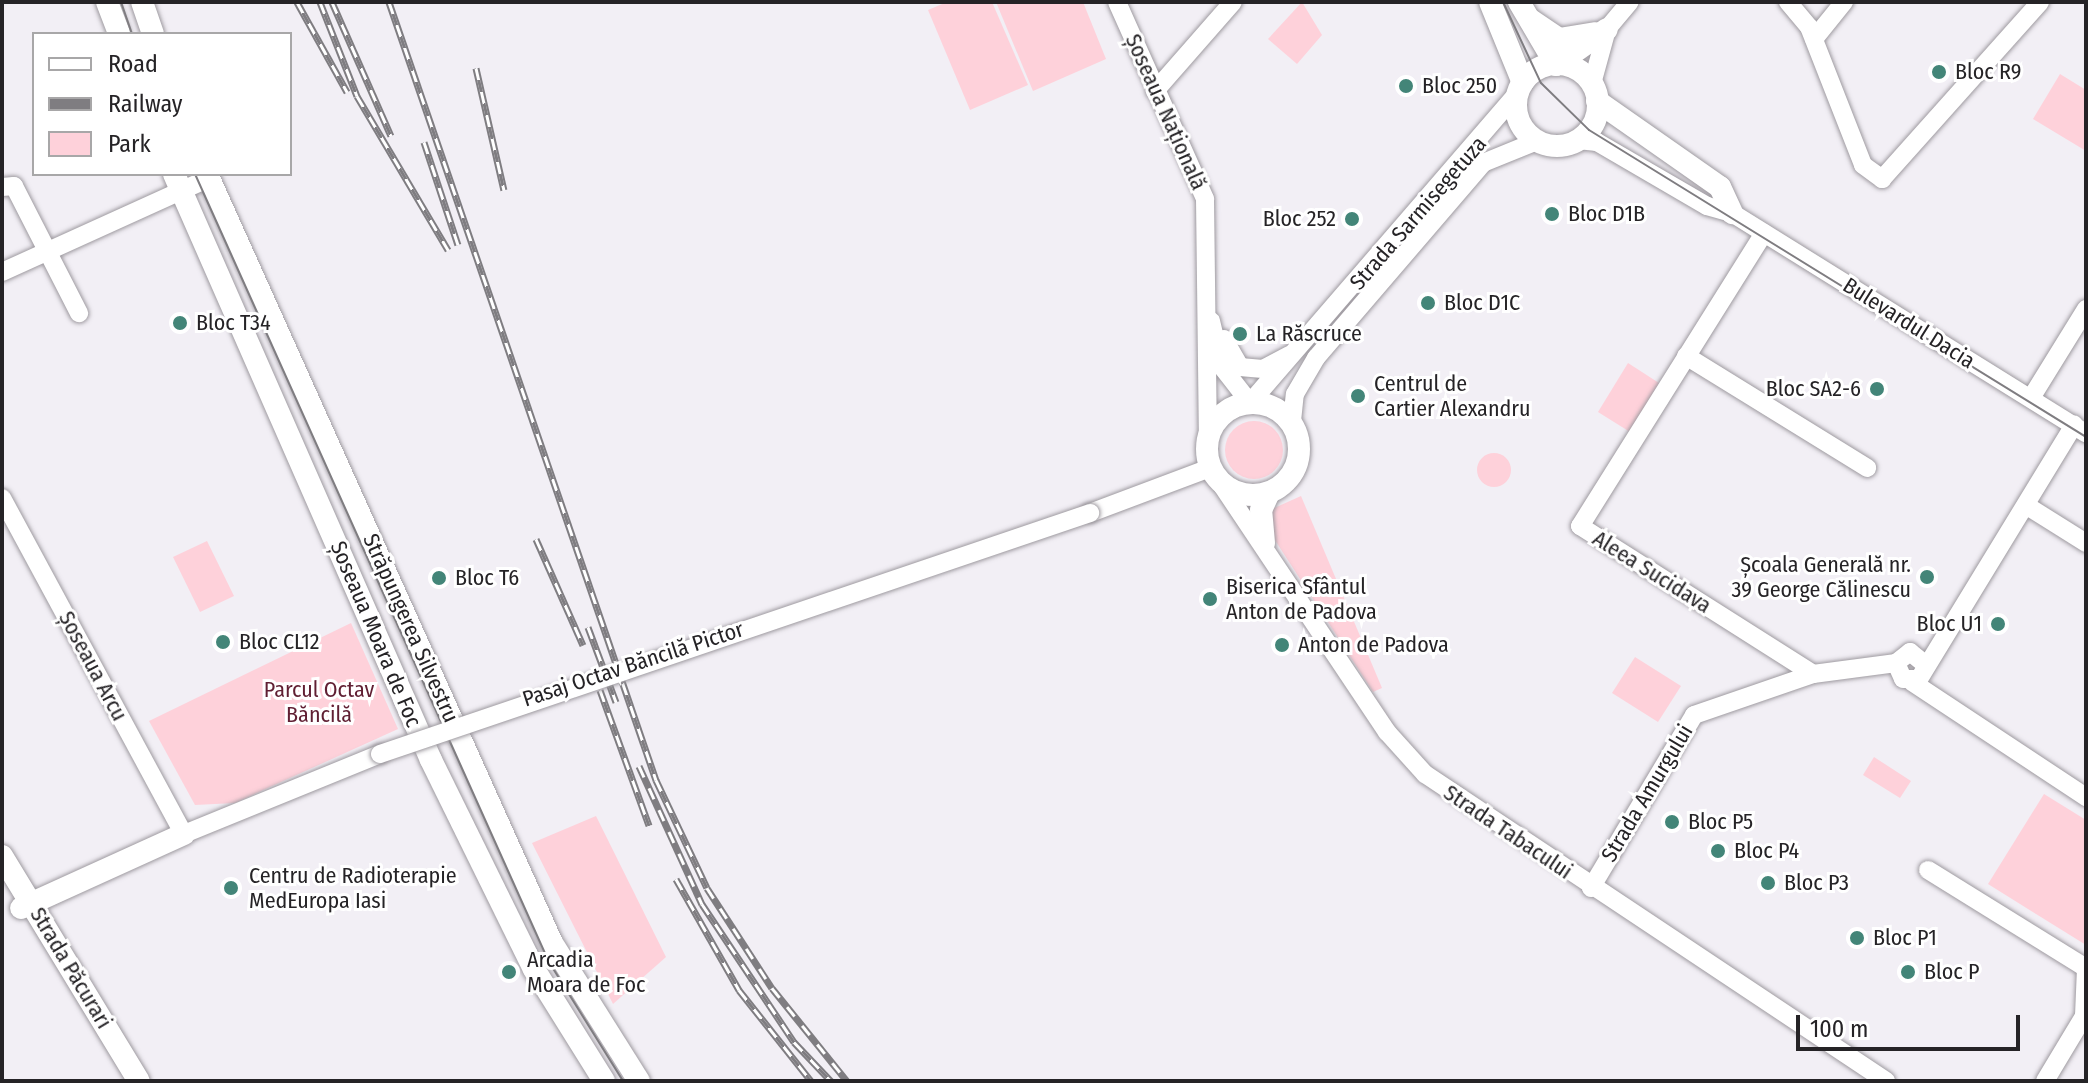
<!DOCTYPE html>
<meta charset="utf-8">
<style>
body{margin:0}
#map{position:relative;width:2088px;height:1083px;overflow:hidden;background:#f2eff5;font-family:"Fira Sans Condensed",sans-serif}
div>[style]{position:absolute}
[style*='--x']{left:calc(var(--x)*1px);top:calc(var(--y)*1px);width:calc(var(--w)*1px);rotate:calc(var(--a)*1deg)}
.green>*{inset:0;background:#fed1da}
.round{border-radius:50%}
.roads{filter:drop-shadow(0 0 2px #9e9aa0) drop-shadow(0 0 2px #9e9aa0)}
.minor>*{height:18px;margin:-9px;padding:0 9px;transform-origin:9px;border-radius:9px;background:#fff}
.major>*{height:22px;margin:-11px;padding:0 11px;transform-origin:11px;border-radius:11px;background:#fff}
.major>.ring{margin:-11px;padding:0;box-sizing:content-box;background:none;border:22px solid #fff;border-radius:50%}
.tram>*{height:2px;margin:-1px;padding:0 1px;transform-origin:1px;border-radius:1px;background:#7f7d81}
.rail>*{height:7px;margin-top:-3.5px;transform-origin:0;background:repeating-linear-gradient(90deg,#fff 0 12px,#7f7d81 0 24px);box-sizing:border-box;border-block:2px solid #7f7d81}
.bridges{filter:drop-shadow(0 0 2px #9e9aa0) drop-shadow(0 0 2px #9e9aa0)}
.minor-bridge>*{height:18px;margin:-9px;padding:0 9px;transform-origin:9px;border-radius:9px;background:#fff}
.dots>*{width:22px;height:22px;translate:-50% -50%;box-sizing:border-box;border:4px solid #fff;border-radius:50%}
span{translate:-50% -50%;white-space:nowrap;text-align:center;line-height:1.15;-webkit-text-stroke:6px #fff;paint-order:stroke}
.poi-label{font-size:22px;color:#252326}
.left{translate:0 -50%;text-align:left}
.right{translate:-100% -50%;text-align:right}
.street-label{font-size:22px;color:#252326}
.park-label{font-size:22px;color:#601f33}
.frame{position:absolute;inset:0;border:4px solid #252326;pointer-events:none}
.legend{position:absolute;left:32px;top:32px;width:260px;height:144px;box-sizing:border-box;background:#fff;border:2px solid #a8a7a8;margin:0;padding:10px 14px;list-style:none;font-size:24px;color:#252326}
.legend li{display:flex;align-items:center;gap:16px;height:40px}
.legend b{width:40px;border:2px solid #a8a7a8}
.scale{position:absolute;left:1796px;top:1015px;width:224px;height:36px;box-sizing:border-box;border:4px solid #252326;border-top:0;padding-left:10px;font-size:24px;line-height:28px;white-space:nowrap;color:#252326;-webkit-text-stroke:6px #fff;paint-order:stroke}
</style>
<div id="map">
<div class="green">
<div style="clip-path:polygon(947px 2px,992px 2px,1028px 85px,970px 110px,928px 10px)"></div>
<div style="clip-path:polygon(996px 2px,1083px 2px,1106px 59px,1033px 91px)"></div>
<div style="clip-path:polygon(1302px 2px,1322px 35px,1297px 64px,1268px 39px)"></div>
<div style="clip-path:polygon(2060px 74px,2086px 90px,2086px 151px,2033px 119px)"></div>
<div style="clip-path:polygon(1628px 363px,1659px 383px,1630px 432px,1598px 412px)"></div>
<div class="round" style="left:1225px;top:421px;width:58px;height:58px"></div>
<div class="round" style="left:1477px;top:453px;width:34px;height:34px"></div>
<div style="clip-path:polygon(1301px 496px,1382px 688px,1373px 692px,1271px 534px,1272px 509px)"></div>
<div style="clip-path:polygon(207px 541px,234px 596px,200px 612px,173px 557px)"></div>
<div style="clip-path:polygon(351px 623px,398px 729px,235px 803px,195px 805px,149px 721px)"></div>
<div style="clip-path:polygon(1635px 657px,1681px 686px,1658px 722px,1612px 693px)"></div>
<div style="clip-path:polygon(1874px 757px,1911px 781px,1900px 798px,1863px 775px)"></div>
<div style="clip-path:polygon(2044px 794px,2086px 820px,2086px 945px,1988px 884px)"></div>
<div style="clip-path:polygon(596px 816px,666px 957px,613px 1004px,532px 843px)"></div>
</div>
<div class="roads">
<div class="minor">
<div style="--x:1117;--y:2;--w:216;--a:65.9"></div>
<div style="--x:1205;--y:199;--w:238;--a:89.3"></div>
<div style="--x:1788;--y:2;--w:33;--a:50"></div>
<div style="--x:1809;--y:27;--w:148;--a:68.6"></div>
<div style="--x:1863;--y:165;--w:24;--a:36"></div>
<div style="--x:1882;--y:179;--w:237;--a:-48.2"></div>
<div style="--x:1814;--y:39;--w:48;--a:-51"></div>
<div style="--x:1592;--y:84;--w:57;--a:-74.7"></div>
<div style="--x:1607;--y:29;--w:35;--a:-50"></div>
<div style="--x:1155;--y:91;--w:118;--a:-48.8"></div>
<div style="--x:1578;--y:140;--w:19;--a:6"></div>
<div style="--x:1597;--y:142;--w:127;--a:30.2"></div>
<div style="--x:1707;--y:206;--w:26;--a:16"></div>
<div style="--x:1732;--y:213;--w:417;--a:31.9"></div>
<div style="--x:2;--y:187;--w:12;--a:-5"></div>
<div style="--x:14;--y:186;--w:143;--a:62.9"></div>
<div style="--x:1764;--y:233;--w:346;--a:122.1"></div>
<div style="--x:1580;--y:526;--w:276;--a:32.4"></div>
<div style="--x:2;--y:272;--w:227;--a:-24.4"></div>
<div style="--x:1211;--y:321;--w:47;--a:76.6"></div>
<div style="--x:1222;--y:367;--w:46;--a:52.1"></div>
<div style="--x:1250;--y:403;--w:411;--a:-49.2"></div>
<div style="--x:1224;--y:339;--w:32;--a:60"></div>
<div style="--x:1240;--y:367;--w:23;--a:5"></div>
<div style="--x:1263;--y:369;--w:30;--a:-28"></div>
<div style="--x:1686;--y:356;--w:213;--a:31.7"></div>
<div style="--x:2031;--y:398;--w:105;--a:-58.3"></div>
<div style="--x:1292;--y:421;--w:27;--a:-84"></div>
<div style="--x:1295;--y:394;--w:42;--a:-59.7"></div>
<div style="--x:1316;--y:358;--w:257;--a:-49.4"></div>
<div style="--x:1483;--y:163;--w:58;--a:-22.2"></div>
<div style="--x:1223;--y:487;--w:295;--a:56.2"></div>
<div style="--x:1387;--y:732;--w:57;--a:47.9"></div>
<div style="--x:1425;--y:774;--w:554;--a:33.66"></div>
<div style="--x:2;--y:498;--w:382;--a:61.6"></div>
<div style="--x:184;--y:834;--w:212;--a:-22.2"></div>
<div style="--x:2027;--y:506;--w:70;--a:32.1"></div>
<div style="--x:1090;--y:513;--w:128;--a:-20.6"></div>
<div style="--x:1896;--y:663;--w:17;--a:66"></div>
<div style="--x:1903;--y:679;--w:16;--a:0"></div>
<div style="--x:1919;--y:679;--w:298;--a:-58.6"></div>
<div style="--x:1896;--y:663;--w:18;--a:-38"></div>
<div style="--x:1910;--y:652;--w:19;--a:39"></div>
<div style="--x:1912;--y:682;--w:209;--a:33.5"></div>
<div style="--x:1928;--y:870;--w:186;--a:31.8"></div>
<div style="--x:1591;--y:888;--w:201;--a:-59.2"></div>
<div style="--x:1694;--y:715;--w:126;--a:-19"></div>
<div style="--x:1813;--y:674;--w:84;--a:-7.5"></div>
<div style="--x:2045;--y:1081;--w:76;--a:-59"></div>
<div style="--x:2084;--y:1016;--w:48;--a:-87.6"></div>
</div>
<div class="major">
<div style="--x:107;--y:2;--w:34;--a:69"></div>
<div style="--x:142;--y:2;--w:34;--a:71"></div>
<div style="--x:1490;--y:2;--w:87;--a:67.8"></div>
<div style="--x:1519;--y:2;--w:73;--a:59.6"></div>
<div style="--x:1556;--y:65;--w:62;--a:-35.2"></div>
<div style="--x:1531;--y:20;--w:34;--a:34"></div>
<div style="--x:1559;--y:39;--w:37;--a:-9"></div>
<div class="ring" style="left:1516px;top:64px;width:60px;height:60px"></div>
<div style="--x:1597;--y:101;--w:150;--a:35"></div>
<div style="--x:1720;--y:187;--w:29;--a:65"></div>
<div style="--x:174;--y:174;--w:640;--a:66.32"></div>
<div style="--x:431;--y:760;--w:233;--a:63.8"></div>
<div style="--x:534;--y:969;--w:132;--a:58"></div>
<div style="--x:207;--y:174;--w:843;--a:65.84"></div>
<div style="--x:552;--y:943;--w:163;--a:57.8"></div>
<div class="ring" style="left:1207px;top:403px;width:70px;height:70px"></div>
<div style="--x:1264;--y:543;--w:33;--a:-95"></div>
<div style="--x:1261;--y:510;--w:19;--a:-65"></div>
<div style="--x:2;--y:856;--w:263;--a:58.7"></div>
<div style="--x:21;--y:908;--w:179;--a:-24.4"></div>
</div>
</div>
<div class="tram">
<div style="--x:121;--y:2;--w:34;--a:71"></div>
<div style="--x:1503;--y:2;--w:89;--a:64.9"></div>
<div style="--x:1541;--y:83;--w:67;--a:44.4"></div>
<div style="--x:1589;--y:130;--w:584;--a:31.7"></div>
<div style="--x:195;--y:174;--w:864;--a:65.81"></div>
<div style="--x:549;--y:962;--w:140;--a:58.1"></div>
</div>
<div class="rail">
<div style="--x:297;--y:2;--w:103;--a:60.9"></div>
<div style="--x:320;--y:2;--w:101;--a:68.5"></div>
<div style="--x:357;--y:96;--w:179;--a:59.4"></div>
<div style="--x:332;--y:2;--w:146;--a:66.2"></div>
<div style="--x:389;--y:2;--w:823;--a:71.06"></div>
<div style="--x:656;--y:780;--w:119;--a:64.7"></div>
<div style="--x:707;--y:888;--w:119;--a:57"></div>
<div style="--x:772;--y:988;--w:119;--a:51.1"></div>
<div style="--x:476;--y:68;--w:125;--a:77.1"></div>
<div style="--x:424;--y:142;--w:108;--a:71.7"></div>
<div style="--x:536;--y:539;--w:116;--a:66.1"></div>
<div style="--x:588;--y:627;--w:80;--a:69.5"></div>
<div style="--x:600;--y:690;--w:144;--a:70.1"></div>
<div style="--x:639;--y:766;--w:152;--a:65.5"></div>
<div style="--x:702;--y:904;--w:166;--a:56.3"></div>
<div style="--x:794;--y:1042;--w:54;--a:46.5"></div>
<div style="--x:676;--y:879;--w:128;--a:60.4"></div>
<div style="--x:739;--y:990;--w:116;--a:51.6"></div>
</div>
<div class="bridges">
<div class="minor-bridge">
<div style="--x:380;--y:754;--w:750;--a:-18.75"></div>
</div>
</div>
<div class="dots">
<div style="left:1939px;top:72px;background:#438578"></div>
<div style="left:1406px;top:86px;background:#438578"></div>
<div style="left:1552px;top:214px;background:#438578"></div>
<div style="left:1352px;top:219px;background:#438578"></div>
<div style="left:1428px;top:303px;background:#438578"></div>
<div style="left:180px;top:323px;background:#438578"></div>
<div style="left:1240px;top:334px;background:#438578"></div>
<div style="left:1877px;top:389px;background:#438578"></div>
<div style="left:1358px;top:396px;background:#438578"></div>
<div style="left:1927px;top:577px;background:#438578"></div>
<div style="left:439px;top:578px;background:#438578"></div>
<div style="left:1210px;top:599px;background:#438578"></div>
<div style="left:1998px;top:624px;background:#438578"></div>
<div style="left:223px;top:642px;background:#438578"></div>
<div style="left:1282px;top:645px;background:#438578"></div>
<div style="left:1672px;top:822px;background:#438578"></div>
<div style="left:1718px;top:851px;background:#438578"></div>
<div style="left:1768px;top:883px;background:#438578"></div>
<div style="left:231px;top:888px;background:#438578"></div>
<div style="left:1857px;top:938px;background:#438578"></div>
<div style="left:509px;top:972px;background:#438578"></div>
<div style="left:1908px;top:972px;background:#438578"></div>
</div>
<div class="poi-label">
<span class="left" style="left:1955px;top:72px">Bloc R9</span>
<span class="left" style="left:1422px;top:86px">Bloc 250</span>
<span class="left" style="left:1568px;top:214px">Bloc D1B</span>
<span class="right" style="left:1336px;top:219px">Bloc 252</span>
<span class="left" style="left:1444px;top:303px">Bloc D1C</span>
<span class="left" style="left:196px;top:323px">Bloc T34</span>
<span class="left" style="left:1256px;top:334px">La Răscruce</span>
<span class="left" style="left:1374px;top:396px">Centrul de<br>Cartier Alexandru</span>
<span class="right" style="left:1861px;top:389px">Bloc SA2-6</span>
<span class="right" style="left:1911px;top:577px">Școala Generală nr.<br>39 George Călinescu</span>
<span class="left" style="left:455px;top:578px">Bloc T6</span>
<span class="left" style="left:1226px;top:599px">Biserica Sfântul<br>Anton de Padova</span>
<span class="right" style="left:1982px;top:624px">Bloc U1</span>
<span class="left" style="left:239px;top:642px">Bloc CL12</span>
<span class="left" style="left:1298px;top:645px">Anton de Padova</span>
<span class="left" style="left:1688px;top:822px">Bloc P5</span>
<span class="left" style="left:1734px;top:851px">Bloc P4</span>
<span class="left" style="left:249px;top:888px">Centru de Radioterapie<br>MedEuropa Iasi</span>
<span class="left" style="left:1784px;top:883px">Bloc P3</span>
<span class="left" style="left:1873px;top:938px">Bloc P1</span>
<span class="left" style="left:527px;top:972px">Arcadia<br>Moara de Foc</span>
<span class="left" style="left:1924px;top:972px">Bloc P</span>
</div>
<div class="street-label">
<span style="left:1166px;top:112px;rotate:66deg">Șoseaua Națională</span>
<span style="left:1418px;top:213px;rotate:-49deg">Strada Sarmisegetuza</span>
<span style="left:1909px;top:323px;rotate:32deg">Bulevardul Dacia</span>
<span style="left:1652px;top:572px;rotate:32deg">Aleea Sucidava</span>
<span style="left:411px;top:628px;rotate:66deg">Străpungerea Silvestru</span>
<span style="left:376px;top:634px;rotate:67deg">Șoseaua Moara de Foc</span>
<span style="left:633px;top:664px;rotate:-18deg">Pasaj Octav Băncilă Pictor</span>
<span style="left:93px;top:666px;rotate:62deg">Șoseaua Arcu</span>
<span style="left:1647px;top:793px;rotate:-59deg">Strada Amurgului</span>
<span style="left:1508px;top:832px;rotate:34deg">Strada Tabacului</span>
<span style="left:71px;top:968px;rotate:59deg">Strada Păcurari</span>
</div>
<div class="park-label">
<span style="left:319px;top:702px">Parcul Octav<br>Băncilă</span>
</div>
<div class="frame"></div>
<ul class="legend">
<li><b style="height:10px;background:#fff"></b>Road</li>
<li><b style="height:10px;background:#7f7d81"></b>Railway</li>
<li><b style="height:22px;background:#fed1da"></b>Park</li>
</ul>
<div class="scale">100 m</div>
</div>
